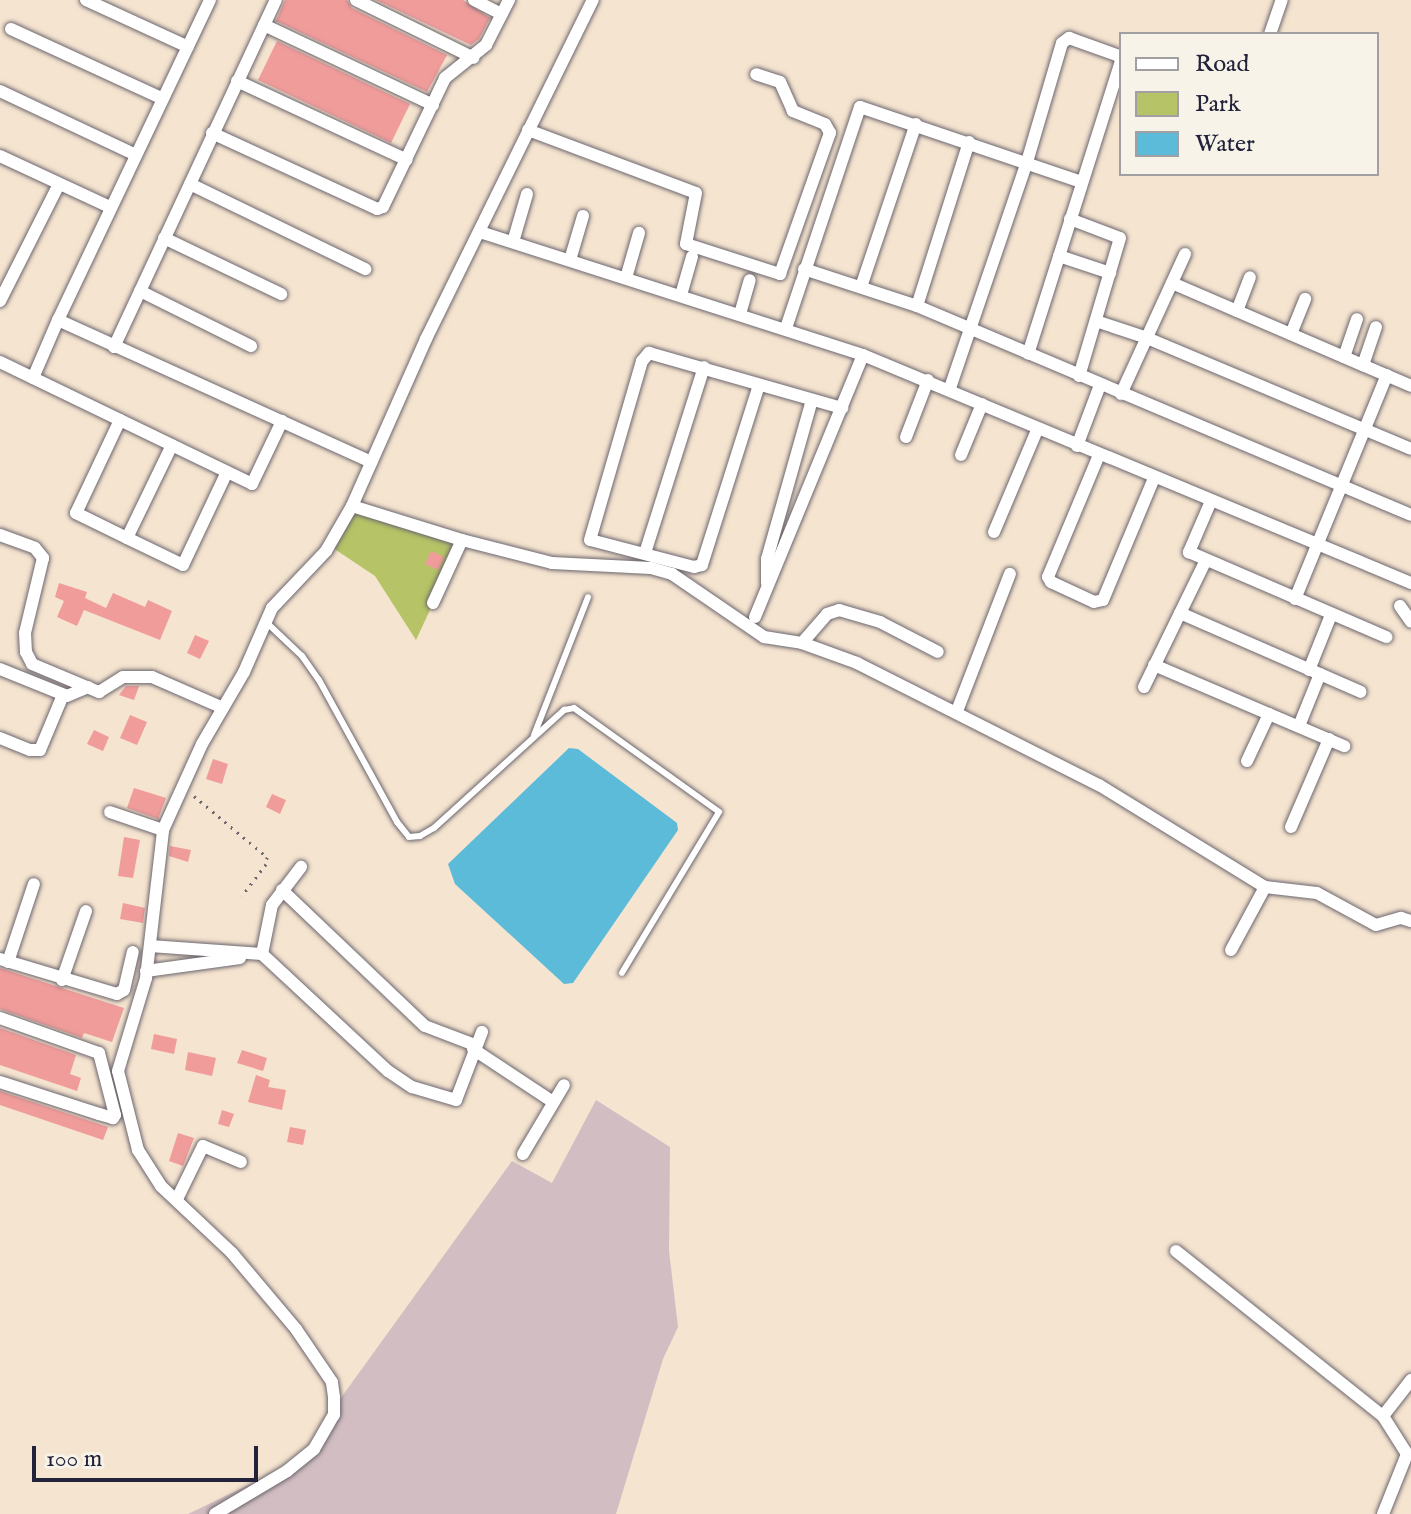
<!DOCTYPE html>
<style>
body{margin:0}
#map{position:relative;width:1411px;height:1514px;overflow:hidden;background:#f5e4cf;font-family:"IM FELL English",serif}
div>[style]{position:absolute}
[style*='--x']{left:calc(var(--x)*1px);top:calc(var(--y)*1px);width:calc(var(--w)*1px);rotate:calc(var(--a)*1deg)}
.industrial>*{inset:0;background:#d2bec2}
.green>*{inset:0;background:#b6c366}
.water>*{inset:0;background:#5bbbd9}
.building>*{inset:0;background:#f09c9b}
.path>*{height:3px;margin-top:-1.5px;transform-origin:0;background:repeating-linear-gradient(90deg,#6c666f 0 2px,transparent 0 8px)}
.roads{filter:drop-shadow(0 0 2px #6c666f) drop-shadow(0 0 2px #6c666f)}
.service>*{height:6px;margin:-3px;padding:0 3px;transform-origin:3px;border-radius:3px;background:#fff}
.minor>*{height:12px;margin:-6px;padding:0 6px;transform-origin:6px;border-radius:6px;background:#fff}
span{translate:-50% -50%;white-space:nowrap;text-align:center;line-height:1.15;-webkit-text-stroke:6px #f7f3e8;paint-order:stroke}
.legend{position:absolute;left:1119px;top:32px;width:260px;height:144px;box-sizing:border-box;background:#f7f3e8;border:2px solid #a29fa3;margin:0;padding:10px 14px;list-style:none;font-size:24px;color:#22223b}
.legend li{display:flex;align-items:center;gap:16px;height:40px}
.legend b{width:40px;border:2px solid #a29fa3}
.scale{position:absolute;left:32px;top:1446px;width:226px;height:36px;box-sizing:border-box;border:4px solid #22223b;border-top:0;padding-left:10px;font-size:24px;line-height:28px;white-space:nowrap;color:#22223b;-webkit-text-stroke:6px #f7f3e8;paint-order:stroke}
</style>
<div id="map">
<div class="industrial">
<div style="clip-path:polygon(596px 1100px,670px 1147px,669px 1251px,678px 1327px,663px 1359px,616px 1514px,188px 1514px,302px 1459px,330px 1413px,512px 1161px,552px 1183px)"></div>
</div>
<div class="green">
<div style="clip-path:polygon(355px 504px,464px 537px,416px 640px,375px 576px,333px 548px)"></div>
</div>
<div class="water">
<div style="clip-path:polygon(569px 748px,578px 749px,677px 823px,678px 830px,573px 983px,564px 984px,455px 884px,448px 864px)"></div>
</div>
<div class="building">
<div style="clip-path:polygon(285px 0,347px 0,352px 8px,447px 55px,427px 92px,276px 21px)"></div>
<div style="clip-path:polygon(376px 0,463px 0,490px 18px,479px 39px,471px 45px)"></div>
<div style="clip-path:polygon(277px 41px,410px 104px,391px 143px,258px 80px)"></div>
<div style="clip-path:polygon(431px 551px,444px 557px,438px 570px,425px 564px)"></div>
<div style="clip-path:polygon(59px 583px,87px 592px,85px 598px,106px 608px,113px 593px,145px 607px,148px 600px,172px 611px,160px 640px,84px 610px,77px 626px,57px 617px,64px 601px,55px 597px)"></div>
<div style="clip-path:polygon(195px 635px,209px 641px,200px 659px,187px 653px)"></div>
<div style="clip-path:polygon(126px 686px,139px 686px,134px 700px,119px 695px)"></div>
<div style="clip-path:polygon(130px 715px,147px 722px,137px 745px,120px 738px)"></div>
<div style="clip-path:polygon(94px 730px,109px 737px,103px 751px,87px 744px)"></div>
<div style="clip-path:polygon(213px 759px,228px 764px,222px 784px,206px 779px)"></div>
<div style="clip-path:polygon(134px 788px,166px 798px,158px 819px,127px 808px)"></div>
<div style="clip-path:polygon(272px 794px,286px 800px,280px 814px,266px 807px)"></div>
<div style="clip-path:polygon(124px 837px,140px 840px,133px 878px,118px 876px)"></div>
<div style="clip-path:polygon(170px 846px,191px 850px,188px 862px,169px 856px)"></div>
<div style="clip-path:polygon(123px 903px,145px 908px,143px 923px,120px 919px)"></div>
<div style="clip-path:polygon(0 968px,124px 1008px,112px 1042px,84px 1033px,82px 1038px,0 1009px)"></div>
<div style="clip-path:polygon(0 1028px,76px 1055px,70px 1074px,81px 1078px,77px 1091px,0 1065px)"></div>
<div style="clip-path:polygon(154px 1034px,177px 1039px,174px 1054px,151px 1049px)"></div>
<div style="clip-path:polygon(242px 1050px,267px 1058px,263px 1071px,237px 1063px)"></div>
<div style="clip-path:polygon(188px 1052px,216px 1058px,212px 1076px,185px 1070px)"></div>
<div style="clip-path:polygon(256px 1075px,270px 1080px,268px 1087px,286px 1090px,282px 1110px,248px 1102px)"></div>
<div style="clip-path:polygon(0 1091px,108px 1127px,103px 1140px,0 1105px)"></div>
<div style="clip-path:polygon(222px 1110px,234px 1114px,229px 1127px,218px 1124px)"></div>
<div style="clip-path:polygon(290px 1127px,306px 1130px,303px 1145px,287px 1142px)"></div>
<div style="clip-path:polygon(178px 1133px,194px 1138px,183px 1166px,169px 1161px)"></div>
</div>
<div class="path">
<div style="--x:194;--y:796;--w:95;--a:39.9"></div>
<div style="--x:267;--y:857;--w:7;--a:98"></div>
<div style="--x:266;--y:864;--w:40;--a:127"></div>
</div>
<div class="roads">
<div class="service">
<div style="--x:266;--y:622;--w:50;--a:43.4"></div>
<div style="--x:302;--y:656;--w:29;--a:55"></div>
<div style="--x:319;--y:680;--w:162;--a:61.2"></div>
<div style="--x:397;--y:822;--w:19;--a:51"></div>
<div style="--x:409;--y:837;--w:11;--a:-5"></div>
<div style="--x:420;--y:836;--w:16;--a:-30"></div>
<div style="--x:434;--y:828;--w:176;--a:-42.2"></div>
<div style="--x:564;--y:710;--w:10;--a:-11"></div>
<div style="--x:574;--y:708;--w:178;--a:35.6"></div>
<div style="--x:719;--y:812;--w:188;--a:121.1"></div>
<div style="--x:534;--y:735;--w:148;--a:-68.6"></div>
</div>
<div class="minor">
<div style="--x:86;--y:0;--w:112;--a:24.7"></div>
<div style="--x:210;--y:0;--w:354;--a:115.4"></div>
<div style="--x:58;--y:320;--w:344;--a:24.4"></div>
<div style="--x:356;--y:0;--w:131;--a:26.2"></div>
<div style="--x:474;--y:0;--w:31;--a:27"></div>
<div style="--x:264;--y:25;--w:187;--a:25.3"></div>
<div style="--x:11;--y:29;--w:167;--a:24.7"></div>
<div style="--x:1270;--y:34;--w:36;--a:-71"></div>
<div style="--x:237;--y:81;--w:187;--a:24.9"></div>
<div style="--x:0;--y:91;--w:150;--a:25.2"></div>
<div style="--x:528;--y:130;--w:179;--a:20.6"></div>
<div style="--x:696;--y:193;--w:52;--a:101.1"></div>
<div style="--x:686;--y:244;--w:99;--a:17.7"></div>
<div style="--x:780;--y:274;--w:150;--a:-70.5"></div>
<div style="--x:830;--y:133;--w:10;--a:-119"></div>
<div style="--x:825;--y:124;--w:35;--a:-158"></div>
<div style="--x:793;--y:111;--w:32;--a:-114"></div>
<div style="--x:780;--y:82;--w:25;--a:-162"></div>
<div style="--x:212;--y:133;--w:182;--a:24.7"></div>
<div style="--x:377;--y:209;--w:6;--a:-18"></div>
<div style="--x:383;--y:207;--w:143;--a:-64.3"></div>
<div style="--x:445;--y:78;--w:53;--a:-38.8"></div>
<div style="--x:486;--y:45;--w:51;--a:-62.9"></div>
<div style="--x:0;--y:156;--w:121;--a:24.9"></div>
<div style="--x:190;--y:184;--w:195;--a:25.9"></div>
<div style="--x:1070;--y:219;--w:53;--a:20.8"></div>
<div style="--x:1120;--y:238;--w:144;--a:106.5"></div>
<div style="--x:480;--y:232;--w:402;--a:17.8"></div>
<div style="--x:863;--y:355;--w:594;--a:22.59"></div>
<div style="--x:164;--y:238;--w:130;--a:25.6"></div>
<div style="--x:513;--y:242;--w:50;--a:-73.7"></div>
<div style="--x:1059;--y:256;--w:54;--a:18.4"></div>
<div style="--x:570;--y:260;--w:46;--a:-73.5"></div>
<div style="--x:804;--y:269;--w:119;--a:18.1"></div>
<div style="--x:917;--y:306;--w:536;--a:22.93"></div>
<div style="--x:626;--y:278;--w:47;--a:-73.9"></div>
<div style="--x:1172;--y:283;--w:260;--a:23.3"></div>
<div style="--x:861;--y:287;--w:172;--a:-71.4"></div>
<div style="--x:140;--y:291;--w:124;--a:26.4"></div>
<div style="--x:681;--y:295;--w:40;--a:-74"></div>
<div style="--x:0;--y:301;--w:131;--a:-63.2"></div>
<div style="--x:917;--y:306;--w:172;--a:-72.4"></div>
<div style="--x:1237;--y:311;--w:36;--a:-69"></div>
<div style="--x:740;--y:314;--w:35;--a:-74"></div>
<div style="--x:1096;--y:321;--w:54;--a:18.4"></div>
<div style="--x:1147;--y:338;--w:286;--a:22.8"></div>
<div style="--x:786;--y:328;--w:233;--a:-71.5"></div>
<div style="--x:860;--y:107;--w:233;--a:18.7"></div>
<div style="--x:1291;--y:334;--w:38;--a:-68"></div>
<div style="--x:114;--y:347;--w:383;--a:-65"></div>
<div style="--x:1344;--y:357;--w:40;--a:-71.1"></div>
<div style="--x:0;--y:362;--w:280;--a:25.8"></div>
<div style="--x:252;--y:484;--w:70;--a:-64.5"></div>
<div style="--x:1363;--y:365;--w:40;--a:-71.1"></div>
<div style="--x:33;--y:378;--w:63;--a:-66.7"></div>
<div style="--x:759;--y:385;--w:189;--a:107.6"></div>
<div style="--x:702;--y:565;--w:8;--a:166"></div>
<div style="--x:694;--y:567;--w:107;--a:-165.4"></div>
<div style="--x:590;--y:540;--w:186;--a:-73.8"></div>
<div style="--x:642;--y:361;--w:11;--a:-49"></div>
<div style="--x:649;--y:353;--w:201;--a:15.9"></div>
<div style="--x:950;--y:388;--w:239;--a:-71.2"></div>
<div style="--x:1027;--y:162;--w:124;--a:-73.6"></div>
<div style="--x:1062;--y:43;--w:9;--a:-36"></div>
<div style="--x:1069;--y:38;--w:53;--a:19.8"></div>
<div style="--x:1119;--y:56;--w:5;--a:68"></div>
<div style="--x:1121;--y:61;--w:307;--a:107.6"></div>
<div style="--x:1121;--y:394;--w:154;--a:-65.4"></div>
<div style="--x:120;--y:420;--w:103;--a:115.3"></div>
<div style="--x:76;--y:513;--w:57;--a:26.1"></div>
<div style="--x:127;--y:538;--w:62;--a:25.7"></div>
<div style="--x:183;--y:565;--w:103;--a:-64.7"></div>
<div style="--x:906;--y:437;--w:61;--a:-68.9"></div>
<div style="--x:1077;--y:446;--w:65;--a:-69.3"></div>
<div style="--x:961;--y:455;--w:55;--a:-67.6"></div>
<div style="--x:1099;--y:455;--w:132;--a:112.7"></div>
<div style="--x:1048;--y:577;--w:6;--a:59"></div>
<div style="--x:1051;--y:582;--w:47;--a:24.9"></div>
<div style="--x:1094;--y:602;--w:9;--a:-13"></div>
<div style="--x:1103;--y:600;--w:132;--a:-67.3"></div>
<div style="--x:1211;--y:501;--w:56;--a:113.3"></div>
<div style="--x:1189;--y:552;--w:215;--a:23.3"></div>
<div style="--x:352;--y:506;--w:115;--a:17.2"></div>
<div style="--x:462;--y:540;--w:93;--a:14.3"></div>
<div style="--x:552;--y:563;--w:99;--a:2.9"></div>
<div style="--x:651;--y:568;--w:22;--a:16"></div>
<div style="--x:672;--y:574;--w:112;--a:34.4"></div>
<div style="--x:764;--y:637;--w:38;--a:9"></div>
<div style="--x:802;--y:643;--w:59;--a:20"></div>
<div style="--x:857;--y:663;--w:271;--a:26.8"></div>
<div style="--x:1099;--y:785;--w:195;--a:31.6"></div>
<div style="--x:1265;--y:887;--w:52;--a:6.6"></div>
<div style="--x:1317;--y:893;--w:67;--a:28.5"></div>
<div style="--x:1376;--y:925;--w:26;--a:-16"></div>
<div style="--x:1401;--y:918;--w:10;--a:17"></div>
<div style="--x:994;--y:532;--w:111;--a:-67.1"></div>
<div style="--x:0;--y:535;--w:37;--a:20"></div>
<div style="--x:35;--y:548;--w:13;--a:51"></div>
<div style="--x:43;--y:558;--w:77;--a:103.5"></div>
<div style="--x:25;--y:633;--w:19;--a:87"></div>
<div style="--x:26;--y:652;--w:13;--a:63"></div>
<div style="--x:32;--y:664;--w:73;--a:22.7"></div>
<div style="--x:99;--y:692;--w:28;--a:-32"></div>
<div style="--x:123;--y:677;--w:29;--a:0"></div>
<div style="--x:152;--y:677;--w:77;--a:23.6"></div>
<div style="--x:127;--y:538;--w:103;--a:-64.2"></div>
<div style="--x:645;--y:553;--w:195;--a:-72.4"></div>
<div style="--x:767;--y:583;--w:24;--a:-90"></div>
<div style="--x:767;--y:559;--w:165;--a:-74.2"></div>
<div style="--x:1295;--y:599;--w:242;--a:-67.7"></div>
<div style="--x:433;--y:603;--w:69;--a:-65.3"></div>
<div style="--x:1400;--y:606;--w:19;--a:55"></div>
<div style="--x:1180;--y:613;--w:197;--a:23.6"></div>
<div style="--x:755;--y:617;--w:283;--a:-67.6"></div>
<div style="--x:802;--y:643;--w:38;--a:-49"></div>
<div style="--x:827;--y:614;--w:13;--a:-18"></div>
<div style="--x:839;--y:610;--w:43;--a:16.3"></div>
<div style="--x:880;--y:622;--w:65;--a:27.3"></div>
<div style="--x:1154;--y:665;--w:207;--a:23.1"></div>
<div style="--x:0;--y:669;--w:72;--a:21.9"></div>
<div style="--x:67;--y:696;--w:23;--a:-23"></div>
<div style="--x:1309;--y:670;--w:59;--a:-68.2"></div>
<div style="--x:1144;--y:687;--w:141;--a:-64"></div>
<div style="--x:957;--y:711;--w:147;--a:-68.9"></div>
<div style="--x:1299;--y:726;--w:56;--a:-68"></div>
<div style="--x:0;--y:738;--w:32;--a:22"></div>
<div style="--x:30;--y:750;--w:10;--a:0"></div>
<div style="--x:40;--y:750;--w:60;--a:-67.3"></div>
<div style="--x:1247;--y:761;--w:52;--a:-64.9"></div>
<div style="--x:110;--y:812;--w:56;--a:18.8"></div>
<div style="--x:1291;--y:827;--w:96;--a:-66.6"></div>
<div style="--x:282;--y:890;--w:197;--a:43.6"></div>
<div style="--x:425;--y:1026;--w:53;--a:20.8"></div>
<div style="--x:150;--y:946;--w:112;--a:4.1"></div>
<div style="--x:262;--y:954;--w:172;--a:42.9"></div>
<div style="--x:388;--y:1071;--w:29;--a:34"></div>
<div style="--x:412;--y:1087;--w:46;--a:16.5"></div>
<div style="--x:456;--y:1100;--w:73;--a:-69.1"></div>
<div style="--x:1231;--y:950;--w:72;--a:-61.6"></div>
<div style="--x:262;--y:954;--w:50;--a:-78.5"></div>
<div style="--x:272;--y:905;--w:48;--a:-52.7"></div>
<div style="--x:0;--y:959;--w:122;--a:16.7"></div>
<div style="--x:117;--y:994;--w:8;--a:-30"></div>
<div style="--x:124;--y:990;--w:39;--a:-77"></div>
<div style="--x:8;--y:962;--w:82;--a:-71.6"></div>
<div style="--x:146;--y:971;--w:95;--a:-7.9"></div>
<div style="--x:62;--y:980;--w:73;--a:-70.8"></div>
<div style="--x:0;--y:1018;--w:105;--a:19.5"></div>
<div style="--x:99;--y:1053;--w:64;--a:75.5"></div>
<div style="--x:115;--y:1115;--w:4;--a:124"></div>
<div style="--x:113;--y:1118;--w:15;--a:-164"></div>
<div style="--x:99;--y:1114;--w:104;--a:-162.1"></div>
<div style="--x:473;--y:1049;--w:96;--a:33.5"></div>
<div style="--x:523;--y:1154;--w:80;--a:-59.3"></div>
<div style="--x:177;--y:1199;--w:59;--a:-63.9"></div>
<div style="--x:203;--y:1146;--w:41;--a:22.8"></div>
<div style="--x:1176;--y:1251;--w:265;--a:38.6"></div>
<div style="--x:215;--y:1514;--w:84;--a:-30.8"></div>
<div style="--x:287;--y:1471;--w:35;--a:-39"></div>
<div style="--x:314;--y:1449;--w:39;--a:-60"></div>
<div style="--x:334;--y:1415;--w:18;--a:-90"></div>
<div style="--x:334;--y:1397;--w:15;--a:-98"></div>
<div style="--x:332;--y:1382;--w:64;--a:-124.2"></div>
<div style="--x:296;--y:1329;--w:99;--a:-130.1"></div>
<div style="--x:232;--y:1253;--w:98;--a:-136.7"></div>
<div style="--x:161;--y:1186;--w:43;--a:-122.6"></div>
<div style="--x:138;--y:1150;--w:81;--a:-104.2"></div>
<div style="--x:118;--y:1071;--w:97;--a:-73.2"></div>
<div style="--x:146;--y:978;--w:149;--a:-83.4"></div>
<div style="--x:163;--y:830;--w:94;--a:-65.6"></div>
<div style="--x:202;--y:744;--w:83;--a:-59.7"></div>
<div style="--x:244;--y:672;--w:70;--a:-66.4"></div>
<div style="--x:272;--y:608;--w:79;--a:-46.5"></div>
<div style="--x:326;--y:551;--w:52;--a:-60"></div>
<div style="--x:352;--y:506;--w:183;--a:-66.1"></div>
<div style="--x:426;--y:339;--w:378;--a:-63.8"></div>
<div style="--x:1383;--y:1514;--w:65;--a:-68.2"></div>
<div style="--x:1407;--y:1454;--w:45;--a:-122.3"></div>
<div style="--x:1383;--y:1416;--w:46;--a:-52.1"></div>
</div>
</div>
<ul class="legend">
<li><b style="height:10px;background:#fff"></b>Road</li>
<li><b style="height:22px;background:#b6c366"></b>Park</li>
<li><b style="height:22px;background:#5bbbd9"></b>Water</li>
</ul>
<div class="scale">100 m</div>
</div>
